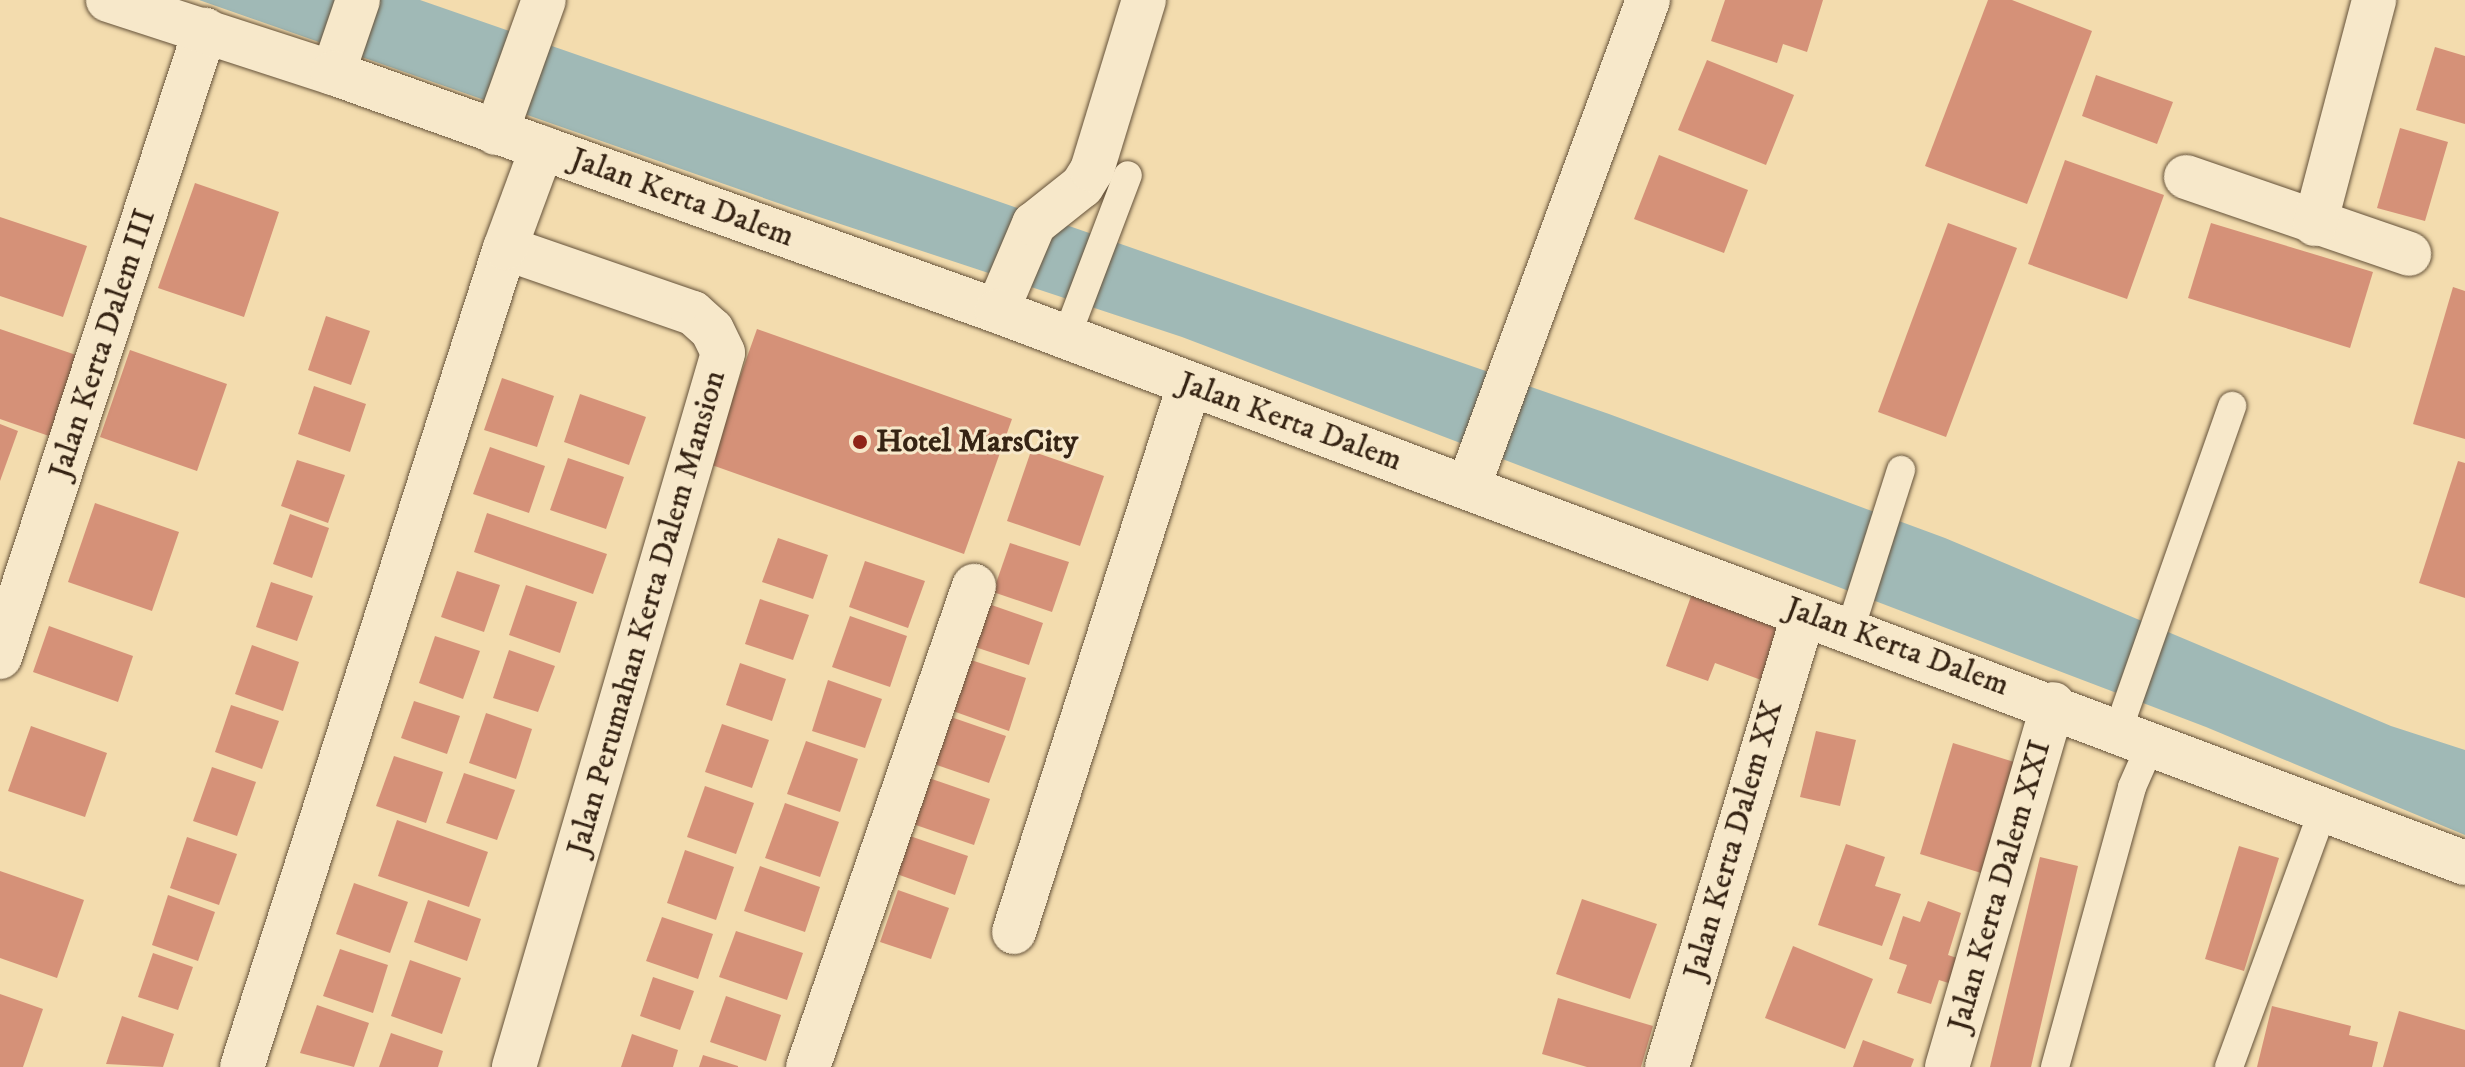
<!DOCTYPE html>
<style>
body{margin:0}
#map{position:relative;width:2465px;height:1067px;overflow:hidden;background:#f3dcae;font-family:"IM FELL DW Pica",serif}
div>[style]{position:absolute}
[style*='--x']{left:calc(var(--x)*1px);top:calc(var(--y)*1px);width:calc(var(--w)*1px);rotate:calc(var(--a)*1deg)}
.water>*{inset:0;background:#a0b9b6}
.building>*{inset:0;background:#d59178}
.roads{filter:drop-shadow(0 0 2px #65523a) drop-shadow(0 0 2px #65523a)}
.lane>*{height:28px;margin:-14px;padding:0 14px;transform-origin:14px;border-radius:14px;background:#f7e8ca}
.street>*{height:44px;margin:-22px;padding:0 22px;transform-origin:22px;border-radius:22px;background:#f7e8ca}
.secondary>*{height:44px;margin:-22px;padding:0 22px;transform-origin:22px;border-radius:22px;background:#f7e8ca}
.dots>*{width:22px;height:22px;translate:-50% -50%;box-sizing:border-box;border:4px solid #f7e8ca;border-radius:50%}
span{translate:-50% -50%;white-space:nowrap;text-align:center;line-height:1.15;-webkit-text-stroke:6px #f7e8ca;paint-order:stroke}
.street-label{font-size:32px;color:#362414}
.poi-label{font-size:32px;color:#362414;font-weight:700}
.left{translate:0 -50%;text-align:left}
</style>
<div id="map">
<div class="water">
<div style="clip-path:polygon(199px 0,420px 0,1609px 414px,1945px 538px,2391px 726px,2465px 750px,2465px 835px,2206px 727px,1182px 337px,798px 210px)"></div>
</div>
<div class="building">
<div style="clip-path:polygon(1725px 0,1823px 0,1807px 52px,1783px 44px,1777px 63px,1711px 41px)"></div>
<div style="clip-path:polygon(1988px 0,2012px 0,2092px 31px,2027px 204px,1925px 166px)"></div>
<div style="clip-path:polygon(2435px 47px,2465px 56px,2465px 124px,2416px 110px)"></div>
<div style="clip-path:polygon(1707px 60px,1794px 95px,1766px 165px,1678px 130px)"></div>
<div style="clip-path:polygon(2096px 75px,2173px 102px,2157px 144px,2082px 116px)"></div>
<div style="clip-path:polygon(2400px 128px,2448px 142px,2425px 221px,2377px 208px)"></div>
<div style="clip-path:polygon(1659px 155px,1748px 190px,1724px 253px,1634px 219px)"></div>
<div style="clip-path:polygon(2065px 160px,2164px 195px,2127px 299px,2028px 264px)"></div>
<div style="clip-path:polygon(195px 183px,279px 212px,244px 317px,158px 288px)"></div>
<div style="clip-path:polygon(0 217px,87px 246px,63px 317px,0 296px)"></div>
<div style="clip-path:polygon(1948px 223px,2017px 248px,1946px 437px,1878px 412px)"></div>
<div style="clip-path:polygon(2211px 223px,2373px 272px,2350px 348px,2188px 298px)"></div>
<div style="clip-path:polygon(2453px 287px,2465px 291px,2465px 439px,2413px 424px)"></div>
<div style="clip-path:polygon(326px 316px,370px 331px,351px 385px,308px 370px)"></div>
<div style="clip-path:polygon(0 329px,76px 355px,49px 436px,0 419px)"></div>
<div style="clip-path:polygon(757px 329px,1012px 419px,964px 554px,709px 464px)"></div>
<div style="clip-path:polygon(130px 350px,227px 384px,197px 471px,100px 437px)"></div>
<div style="clip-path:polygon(502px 378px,554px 396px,537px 447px,484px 430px)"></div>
<div style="clip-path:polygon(314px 386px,366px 404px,350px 452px,298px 434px)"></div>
<div style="clip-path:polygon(580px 394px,646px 417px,629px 465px,564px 442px)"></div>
<div style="clip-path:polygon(0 424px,18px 431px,0 481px)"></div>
<div style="clip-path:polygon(490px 447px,545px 466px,529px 513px,473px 494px)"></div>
<div style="clip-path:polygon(1031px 451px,1104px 476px,1080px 546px,1007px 521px)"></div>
<div style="clip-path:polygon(568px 458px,624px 477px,606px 529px,550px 510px)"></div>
<div style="clip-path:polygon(297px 460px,345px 475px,328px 523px,281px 506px)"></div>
<div style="clip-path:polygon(2458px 461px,2465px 463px,2465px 598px,2419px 583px)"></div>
<div style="clip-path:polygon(95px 503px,179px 532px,152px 611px,68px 582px)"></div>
<div style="clip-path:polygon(487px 513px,607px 554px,593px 594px,474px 552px)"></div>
<div style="clip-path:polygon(290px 514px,329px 528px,312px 578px,273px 564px)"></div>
<div style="clip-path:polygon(778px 538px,828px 555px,813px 599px,762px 582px)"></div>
<div style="clip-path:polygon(1010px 543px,1069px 562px,1052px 612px,993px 592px)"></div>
<div style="clip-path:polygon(865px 561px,925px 581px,908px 628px,849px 607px)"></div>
<div style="clip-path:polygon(457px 571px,500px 585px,484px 632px,441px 617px)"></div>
<div style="clip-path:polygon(271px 582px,313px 596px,297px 641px,256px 627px)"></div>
<div style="clip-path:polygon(526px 585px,577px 602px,560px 653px,509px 635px)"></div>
<div style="clip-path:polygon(1694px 588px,1794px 625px,1772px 684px,1715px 663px,1708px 681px,1666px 666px)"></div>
<div style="clip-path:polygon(760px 599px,809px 615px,793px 660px,745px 644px)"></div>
<div style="clip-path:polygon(983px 602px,1043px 623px,1029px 665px,969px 645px)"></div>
<div style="clip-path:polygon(850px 616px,907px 636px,890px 687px,832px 667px)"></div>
<div style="clip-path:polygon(49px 626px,133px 656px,118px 702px,33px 672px)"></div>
<div style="clip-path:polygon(435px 636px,480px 651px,463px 699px,419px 683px)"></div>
<div style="clip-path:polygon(252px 645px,299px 662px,283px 711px,235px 694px)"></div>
<div style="clip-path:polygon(509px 650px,555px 666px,538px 712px,493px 698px)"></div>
<div style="clip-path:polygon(968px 659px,1026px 678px,1009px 731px,950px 710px)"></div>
<div style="clip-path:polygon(740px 663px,786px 679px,772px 721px,726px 705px)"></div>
<div style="clip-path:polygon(828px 680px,882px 699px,865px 748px,812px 731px)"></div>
<div style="clip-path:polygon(414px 701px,460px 716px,447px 754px,401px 738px)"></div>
<div style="clip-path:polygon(231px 705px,279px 721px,262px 769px,215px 752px)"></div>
<div style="clip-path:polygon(486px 713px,532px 729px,516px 779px,469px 763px)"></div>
<div style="clip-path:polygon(948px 716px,1006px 736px,989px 783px,931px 763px)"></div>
<div style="clip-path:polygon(722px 724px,769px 740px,752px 788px,705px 772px)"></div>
<div style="clip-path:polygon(31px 726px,107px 753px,85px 817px,8px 791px)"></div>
<div style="clip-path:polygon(1816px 731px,1856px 740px,1840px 806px,1800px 797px)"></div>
<div style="clip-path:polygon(806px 741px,858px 759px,840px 812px,787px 794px)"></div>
<div style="clip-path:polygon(1953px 743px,2027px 766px,1994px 877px,1920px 854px)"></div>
<div style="clip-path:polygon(394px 756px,443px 772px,426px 823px,376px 806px)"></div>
<div style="clip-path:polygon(212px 767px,256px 782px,237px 836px,193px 821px)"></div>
<div style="clip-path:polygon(464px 773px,515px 790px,497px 840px,446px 823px)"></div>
<div style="clip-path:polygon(926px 777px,990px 799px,974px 845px,910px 823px)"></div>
<div style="clip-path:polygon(705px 786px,754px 803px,736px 854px,687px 837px)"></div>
<div style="clip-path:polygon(785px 803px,839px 822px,820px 877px,765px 858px)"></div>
<div style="clip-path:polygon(397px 820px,488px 852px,469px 907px,378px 876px)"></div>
<div style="clip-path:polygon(907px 835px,968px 856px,955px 895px,894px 873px)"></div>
<div style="clip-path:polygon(187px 837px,237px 854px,219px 905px,170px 888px)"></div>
<div style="clip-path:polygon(1846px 844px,1885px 857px,1875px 886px,1901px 894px,1882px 946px,1818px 925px)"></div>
<div style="clip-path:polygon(2239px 846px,2279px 858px,2244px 971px,2205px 959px)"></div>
<div style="clip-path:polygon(685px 850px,734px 867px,716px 920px,667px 903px)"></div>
<div style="clip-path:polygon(2040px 857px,2078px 866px,2031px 1067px,1990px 1067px)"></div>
<div style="clip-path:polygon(760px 866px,820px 887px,805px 932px,744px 911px)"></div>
<div style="clip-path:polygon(0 871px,84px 900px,57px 978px,0 958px)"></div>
<div style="clip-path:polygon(354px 883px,408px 902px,390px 953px,336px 934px)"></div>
<div style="clip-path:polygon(898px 890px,949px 908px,931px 959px,880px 942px)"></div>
<div style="clip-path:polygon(168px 895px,215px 912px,198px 961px,152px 945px)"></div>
<div style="clip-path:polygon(1582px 899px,1657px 924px,1630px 999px,1556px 974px)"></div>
<div style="clip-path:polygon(428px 900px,481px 919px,467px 961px,414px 942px)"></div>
<div style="clip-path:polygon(1928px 901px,1961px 913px,1948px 955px,1969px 962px,1961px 987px,1939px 980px,1931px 1004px,1897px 993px,1907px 965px,1889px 959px,1903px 916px,1920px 922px)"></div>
<div style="clip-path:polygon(662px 917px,713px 934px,698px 979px,646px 961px)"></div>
<div style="clip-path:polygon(736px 931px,803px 953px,787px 1000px,719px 977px)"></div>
<div style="clip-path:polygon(1793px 946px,1873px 979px,1845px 1049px,1765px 1018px)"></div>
<div style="clip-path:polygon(340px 949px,388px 965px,373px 1013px,323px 996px)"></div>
<div style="clip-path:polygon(153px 953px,193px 967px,178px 1010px,138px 997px)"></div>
<div style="clip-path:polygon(410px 960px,461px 978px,442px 1034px,391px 1016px)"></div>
<div style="clip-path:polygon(653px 977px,694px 991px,680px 1030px,640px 1016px)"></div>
<div style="clip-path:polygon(0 994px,43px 1009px,23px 1067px,0 1067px)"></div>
<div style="clip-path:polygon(726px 996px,781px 1015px,766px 1061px,710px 1042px)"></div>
<div style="clip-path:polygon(1558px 998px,1653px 1026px,1641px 1067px,1587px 1067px,1542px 1054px)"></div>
<div style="clip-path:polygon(317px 1005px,369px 1023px,354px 1067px,300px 1053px)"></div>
<div style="clip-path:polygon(2272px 1006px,2351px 1026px,2349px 1035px,2378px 1042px,2372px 1067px,2257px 1067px)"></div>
<div style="clip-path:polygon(2399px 1011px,2465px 1030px,2465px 1067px,2383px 1067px)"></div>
<div style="clip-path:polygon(122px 1016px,174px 1034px,163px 1067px,106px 1064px)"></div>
<div style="clip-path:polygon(391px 1033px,443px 1051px,438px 1067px,379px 1067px)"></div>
<div style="clip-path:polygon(632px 1034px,678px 1050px,673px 1067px,621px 1067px)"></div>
<div style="clip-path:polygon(1863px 1040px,1914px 1059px,1911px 1067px,1853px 1067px)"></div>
<div style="clip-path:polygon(703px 1055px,738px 1066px,738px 1067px,699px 1067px)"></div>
</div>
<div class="roads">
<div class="lane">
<div style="--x:1066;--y:338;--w:174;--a:-69.2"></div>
<div style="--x:1850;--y:630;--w:168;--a:-72.3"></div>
<div style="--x:2122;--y:719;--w:332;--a:-70.6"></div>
<div style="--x:2055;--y:1067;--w:290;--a:-74.6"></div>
<div style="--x:2132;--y:787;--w:47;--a:-66.2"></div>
<div style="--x:2229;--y:1067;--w:276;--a:-69.9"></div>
</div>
<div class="street">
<div style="--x:333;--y:73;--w:77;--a:-71.1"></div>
<div style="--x:496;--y:133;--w:141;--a:-70.2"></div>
<div style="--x:2186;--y:177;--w:236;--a:19"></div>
<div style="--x:2315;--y:224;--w:232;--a:-75.2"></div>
<div style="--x:505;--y:248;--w:199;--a:19.1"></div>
<div style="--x:693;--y:313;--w:25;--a:42"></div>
<div style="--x:712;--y:330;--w:25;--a:64"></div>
<div style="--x:723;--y:353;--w:744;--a:106.32"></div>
<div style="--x:997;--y:311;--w:95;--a:-67"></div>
<div style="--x:1034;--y:224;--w:61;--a:-38.4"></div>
<div style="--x:1082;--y:186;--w:19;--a:-58"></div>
<div style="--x:1092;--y:170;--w:178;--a:-73"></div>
<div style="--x:1469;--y:485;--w:517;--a:-69.74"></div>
<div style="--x:0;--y:657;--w:660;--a:-71.89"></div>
<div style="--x:1014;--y:932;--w:573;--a:-72.23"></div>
<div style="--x:242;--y:1067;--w:860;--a:-72.2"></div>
<div style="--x:505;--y:248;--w:107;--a:-69.7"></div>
<div style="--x:808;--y:1067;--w:509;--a:-70.96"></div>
<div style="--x:1667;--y:1067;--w:473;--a:-73.2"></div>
<div style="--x:1947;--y:1067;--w:378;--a:-73.7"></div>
</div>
<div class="secondary">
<div style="--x:108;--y:0;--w:237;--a:18"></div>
<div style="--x:333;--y:73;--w:705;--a:19.72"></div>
<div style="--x:997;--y:311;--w:1568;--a:20.61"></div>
</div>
</div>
<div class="dots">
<div style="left:860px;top:442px;background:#8f2418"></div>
</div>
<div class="street-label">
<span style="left:682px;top:198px;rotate:20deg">Jalan Kerta Dalem</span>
<span style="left:103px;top:344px;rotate:-72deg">Jalan Kerta Dalem III</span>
<span style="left:1290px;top:422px;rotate:20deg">Jalan Kerta Dalem</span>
<span style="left:647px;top:613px;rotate:-74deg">Jalan Perumahan Kerta Dalem Mansion</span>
<span style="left:1897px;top:647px;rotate:20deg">Jalan Kerta Dalem</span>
<span style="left:1734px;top:840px;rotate:-74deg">Jalan Kerta Dalem XX</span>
<span style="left:2000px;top:886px;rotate:-74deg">Jalan Kerta Dalem XXI</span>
</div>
<div class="poi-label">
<span class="left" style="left:876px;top:442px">Hotel MarsCity</span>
</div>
</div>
